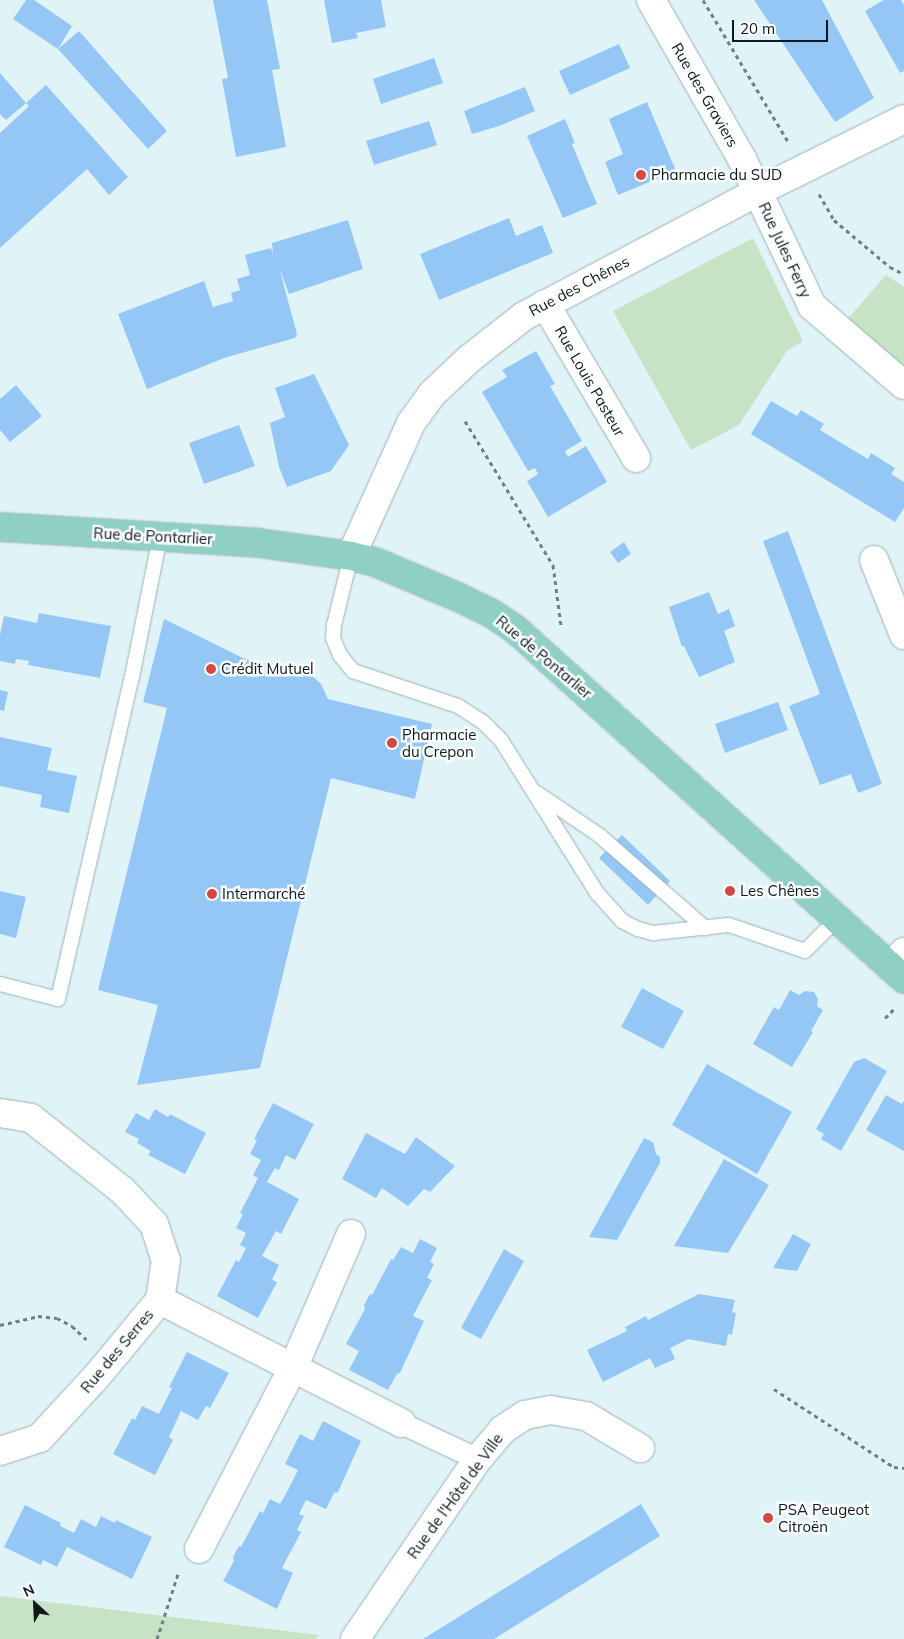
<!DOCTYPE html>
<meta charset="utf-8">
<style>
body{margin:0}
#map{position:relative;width:904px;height:1639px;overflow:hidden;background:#e0f4f8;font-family:Mulish,sans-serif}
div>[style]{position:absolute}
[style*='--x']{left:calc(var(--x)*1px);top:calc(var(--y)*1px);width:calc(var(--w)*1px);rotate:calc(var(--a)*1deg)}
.green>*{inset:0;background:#c6e4c5}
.building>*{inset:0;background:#95c7f6}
.path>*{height:3px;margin-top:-1.5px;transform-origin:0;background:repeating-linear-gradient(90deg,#727f82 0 4px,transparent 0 8px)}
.roads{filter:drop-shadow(0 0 1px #9fb2b6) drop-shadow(0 0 1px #9fb2b6)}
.service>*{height:14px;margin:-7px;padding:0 7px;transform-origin:7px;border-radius:7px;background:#fff}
.pedestrian>*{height:21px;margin:-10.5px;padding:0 10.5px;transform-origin:10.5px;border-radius:10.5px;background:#fff}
.minor>*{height:28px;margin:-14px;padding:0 14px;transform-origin:14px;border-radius:14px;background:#fff}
.primary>*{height:28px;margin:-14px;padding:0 14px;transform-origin:14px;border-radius:14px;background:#8fd0c5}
.dots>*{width:14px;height:14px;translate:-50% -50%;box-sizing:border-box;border:2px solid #f9fdfe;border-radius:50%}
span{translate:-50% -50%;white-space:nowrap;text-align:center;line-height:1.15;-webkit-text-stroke:5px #f9fdfe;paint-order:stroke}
.street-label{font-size:15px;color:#11181a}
.poi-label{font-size:15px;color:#11181a}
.left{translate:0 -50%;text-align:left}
.north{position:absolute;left:10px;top:1579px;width:50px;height:50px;-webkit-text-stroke:4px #f9fdfe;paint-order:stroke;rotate:335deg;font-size:14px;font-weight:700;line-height:20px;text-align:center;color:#11181a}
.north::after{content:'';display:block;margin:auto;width:18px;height:22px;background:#11181a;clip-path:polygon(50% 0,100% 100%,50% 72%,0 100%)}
.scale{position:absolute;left:732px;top:20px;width:96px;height:22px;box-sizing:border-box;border:2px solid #11181a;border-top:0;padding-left:6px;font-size:15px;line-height:18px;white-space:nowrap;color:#11181a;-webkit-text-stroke:4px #f9fdfe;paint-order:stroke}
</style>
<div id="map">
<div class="green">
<div style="clip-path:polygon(753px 238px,803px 341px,787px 351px,739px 425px,691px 450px,613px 311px)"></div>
<div style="clip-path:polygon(886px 275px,904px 287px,904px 372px,845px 322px)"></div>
<div style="clip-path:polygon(0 1596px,164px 1616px,319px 1635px,316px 1639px,0 1639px)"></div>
</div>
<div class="building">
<div style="clip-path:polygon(26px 0,34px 0,72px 26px,58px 49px,13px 19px)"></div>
<div style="clip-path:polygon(213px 0,267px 0,280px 69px,272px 70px,286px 147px,236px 157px,222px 79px,228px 78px)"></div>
<div style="clip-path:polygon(324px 0,381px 0,386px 27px,356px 33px,358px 38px,332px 43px)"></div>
<div style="clip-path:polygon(754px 0,822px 0,874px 98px,835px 122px)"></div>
<div style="clip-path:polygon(884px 0,901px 0,904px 5px,904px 71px,900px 73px,865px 11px)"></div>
<div style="clip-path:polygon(79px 31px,167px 131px,148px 149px,58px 49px)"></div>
<div style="clip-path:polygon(619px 44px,630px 68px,570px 95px,559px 71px)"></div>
<div style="clip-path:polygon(434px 58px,443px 83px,381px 104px,373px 79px)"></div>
<div style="clip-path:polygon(0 73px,26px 103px,6px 120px,0 114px)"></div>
<div style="clip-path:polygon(46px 85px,128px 177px,109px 195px,87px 169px,0 248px,0 133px,29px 106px,26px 103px)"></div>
<div style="clip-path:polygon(525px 87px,535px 111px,499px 126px,472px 134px,464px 111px)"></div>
<div style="clip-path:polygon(647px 102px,676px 171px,618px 195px,605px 162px,623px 154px,609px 119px)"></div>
<div style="clip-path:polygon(565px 119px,575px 143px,572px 144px,597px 204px,563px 218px,527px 136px)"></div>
<div style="clip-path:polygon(429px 121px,437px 145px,374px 165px,366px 141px)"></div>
<div style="clip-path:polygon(509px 218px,516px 236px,542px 225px,553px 253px,439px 300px,420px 254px)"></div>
<div style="clip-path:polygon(348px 220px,363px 269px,289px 294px,279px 267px,297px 334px,295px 338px,227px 357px,147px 389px,118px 314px,204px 281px,213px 307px,233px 301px,231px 293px,240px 290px,237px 279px,250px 275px,245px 255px,271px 248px,273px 255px,272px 243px)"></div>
<div style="clip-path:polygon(536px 351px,555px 384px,550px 386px,582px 441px,565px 451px,568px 457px,586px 446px,607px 482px,548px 517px,527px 481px,538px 474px,535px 468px,528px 471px,482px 392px,507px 377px,502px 370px)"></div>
<div style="clip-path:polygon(314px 374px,349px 445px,331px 471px,287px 487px,279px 467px,270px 423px,285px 417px,275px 388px)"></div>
<div style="clip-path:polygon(16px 385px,42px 416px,10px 442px,0 430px,0 399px)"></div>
<div style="clip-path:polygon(771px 401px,797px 416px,801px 410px,824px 424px,820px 430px,868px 459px,871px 453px,895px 468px,891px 474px,904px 482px,904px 508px,895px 522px,751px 434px)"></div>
<div style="clip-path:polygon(239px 425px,255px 466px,204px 484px,189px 443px)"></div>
<div style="clip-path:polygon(788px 531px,882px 784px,858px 793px,851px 774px,820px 785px,789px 706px,820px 694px,763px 541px)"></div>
<div style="clip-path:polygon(624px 542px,631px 554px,618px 563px,610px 552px)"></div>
<div style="clip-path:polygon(709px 592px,718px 614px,729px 609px,735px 626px,724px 631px,735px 662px,699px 677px,684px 646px,682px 647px,669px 607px)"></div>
<div style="clip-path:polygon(39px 613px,111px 626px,100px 678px,28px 665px,29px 661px,16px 659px,15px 664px,0 661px,0 635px,4px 616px,37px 623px)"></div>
<div style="clip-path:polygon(164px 619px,243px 658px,285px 669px,299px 669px,311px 675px,321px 684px,328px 699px,432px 724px,415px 799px,331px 778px,260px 1068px,137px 1085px,158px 1005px,98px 990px,167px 708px,143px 702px)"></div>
<div style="clip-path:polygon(0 690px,8px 692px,4px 711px,0 710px)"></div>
<div style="clip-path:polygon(778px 702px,788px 730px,725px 753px,715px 724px)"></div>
<div style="clip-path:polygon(0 737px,52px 748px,47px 770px,77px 776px,69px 813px,40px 807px,42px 795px,0 786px)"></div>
<div style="clip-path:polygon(622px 835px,670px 881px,648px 905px,599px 858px)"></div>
<div style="clip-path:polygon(0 891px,26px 897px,16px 938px,0 934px)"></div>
<div style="clip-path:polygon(642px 988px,684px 1011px,663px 1049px,621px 1027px)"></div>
<div style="clip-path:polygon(790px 990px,799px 995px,805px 991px,814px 992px,818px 999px,817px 1006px,823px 1010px,811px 1031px,813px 1032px,792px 1067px,753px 1044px,774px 1007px,779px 1010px)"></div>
<div style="clip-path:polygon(864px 1058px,887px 1071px,841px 1151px,821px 1139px,824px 1134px,816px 1129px,854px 1062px)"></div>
<div style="clip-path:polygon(707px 1064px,792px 1112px,757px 1174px,672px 1125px)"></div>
<div style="clip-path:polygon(886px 1095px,902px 1104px,904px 1101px,904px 1151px,866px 1130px)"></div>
<div style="clip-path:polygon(273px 1103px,314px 1124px,295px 1160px,286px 1155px,279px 1170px,275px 1168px,267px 1182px,299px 1199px,281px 1234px,276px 1231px,262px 1256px,279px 1265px,272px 1280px,277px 1282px,258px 1318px,217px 1296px,236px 1260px,239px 1262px,246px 1248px,240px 1245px,246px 1233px,236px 1228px,243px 1214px,240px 1213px,258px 1178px,253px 1175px,261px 1160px,250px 1154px,257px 1140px,254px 1139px)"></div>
<div style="clip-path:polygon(155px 1109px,168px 1117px,170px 1114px,206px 1133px,185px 1174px,148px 1155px,151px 1151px,137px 1143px,139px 1139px,125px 1132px,136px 1113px,149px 1120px)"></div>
<div style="clip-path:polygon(366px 1133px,405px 1154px,416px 1137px,455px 1166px,430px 1192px,424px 1189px,408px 1206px,382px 1188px,376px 1198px,342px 1179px)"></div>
<div style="clip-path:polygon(644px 1138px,653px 1142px,656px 1154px,660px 1157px,660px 1163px,617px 1240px,589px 1237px)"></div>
<div style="clip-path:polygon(724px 1159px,769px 1185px,728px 1253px,674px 1246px)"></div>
<div style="clip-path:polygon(793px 1234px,811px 1244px,797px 1271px,773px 1268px)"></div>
<div style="clip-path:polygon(420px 1239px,437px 1248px,430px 1262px,434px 1264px,427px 1278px,432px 1280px,413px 1316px,424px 1321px,400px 1373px,397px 1374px,388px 1390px,349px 1370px,359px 1351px,346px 1344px,365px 1309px,364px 1305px,370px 1294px,372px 1295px,391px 1259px,393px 1260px,401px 1247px,413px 1253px)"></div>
<div style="clip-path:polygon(504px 1249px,524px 1261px,481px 1339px,461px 1328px)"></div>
<div style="clip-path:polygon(699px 1294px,735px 1300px,732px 1312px,736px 1313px,732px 1335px,728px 1334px,726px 1346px,688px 1339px,670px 1348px,675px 1359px,655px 1368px,650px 1358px,603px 1382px,587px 1350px,627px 1331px,625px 1327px,646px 1316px,648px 1320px)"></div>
<div style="clip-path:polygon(187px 1352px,229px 1373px,210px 1408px,206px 1406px,198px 1420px,181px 1411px,169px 1437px,173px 1440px,155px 1475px,113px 1454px,132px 1418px,135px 1420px,142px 1406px,159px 1414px,172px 1388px,169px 1387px)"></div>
<div style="clip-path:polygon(323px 1421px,361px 1441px,338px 1492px,334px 1493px,326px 1509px,306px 1500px,299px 1514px,304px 1516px,297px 1530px,301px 1532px,282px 1568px,293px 1573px,277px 1609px,223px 1581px,234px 1561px,233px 1557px,239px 1546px,241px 1547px,260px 1511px,263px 1513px,270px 1499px,280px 1504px,288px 1490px,298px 1470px,285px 1464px,300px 1434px,313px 1441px)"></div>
<div style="clip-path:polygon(641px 1504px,660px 1536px,494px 1639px,423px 1639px)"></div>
<div style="clip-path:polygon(25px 1505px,61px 1523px,60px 1526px,74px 1533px,81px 1519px,96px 1527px,101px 1516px,115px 1523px,116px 1520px,152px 1537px,132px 1579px,67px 1547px,57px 1567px,43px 1560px,41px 1565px,4px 1547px)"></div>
</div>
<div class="path">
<div style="--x:703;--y:0;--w:167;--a:59"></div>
<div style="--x:819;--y:194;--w:30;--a:60"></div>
<div style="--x:834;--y:220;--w:73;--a:40"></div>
<div style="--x:890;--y:267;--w:16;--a:27"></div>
<div style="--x:465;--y:421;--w:169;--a:58.6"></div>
<div style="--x:553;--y:565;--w:62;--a:82.5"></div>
<div style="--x:885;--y:1018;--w:14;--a:-45"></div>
<div style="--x:0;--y:1325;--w:39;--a:-13"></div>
<div style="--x:38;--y:1316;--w:19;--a:6"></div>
<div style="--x:57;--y:1318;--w:17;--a:28"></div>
<div style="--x:72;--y:1326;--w:22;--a:43"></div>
<div style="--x:774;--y:1389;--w:143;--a:33"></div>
<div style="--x:894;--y:1467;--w:10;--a:6"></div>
<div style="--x:157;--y:1639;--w:71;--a:-72.1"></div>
</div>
<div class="roads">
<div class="service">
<div style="--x:351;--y:556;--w:71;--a:103.8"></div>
<div style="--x:334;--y:625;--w:13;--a:94"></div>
<div style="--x:333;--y:638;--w:18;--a:68"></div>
<div style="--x:340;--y:655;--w:21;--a:51"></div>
<div style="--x:353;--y:671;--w:111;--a:18.4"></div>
<div style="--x:458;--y:706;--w:30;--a:33"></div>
<div style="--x:483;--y:722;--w:25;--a:45"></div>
<div style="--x:501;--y:740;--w:181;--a:57.9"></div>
<div style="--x:597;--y:893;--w:38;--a:48"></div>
<div style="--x:622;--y:921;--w:18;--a:27"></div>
<div style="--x:638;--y:929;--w:16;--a:15"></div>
<div style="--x:653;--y:933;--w:76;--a:-6"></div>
<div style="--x:729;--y:925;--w:80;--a:18.9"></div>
<div style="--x:805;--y:951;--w:47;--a:-45"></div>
<div style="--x:537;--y:793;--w:76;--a:34.3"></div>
<div style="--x:600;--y:836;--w:140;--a:41.2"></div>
<div style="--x:0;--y:984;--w:60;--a:14.5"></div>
<div style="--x:58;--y:999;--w:330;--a:-77.1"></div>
<div style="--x:132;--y:677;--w:143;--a:-78.7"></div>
</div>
<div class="pedestrian">
<div style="--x:401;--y:1423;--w:85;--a:25.1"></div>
</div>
<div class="minor">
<div style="--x:651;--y:0;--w:183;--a:60.2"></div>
<div style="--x:742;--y:159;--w:163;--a:64.5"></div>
<div style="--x:812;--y:306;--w:121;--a:40.7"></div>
<div style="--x:545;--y:304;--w:179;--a:59.4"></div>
<div style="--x:351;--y:556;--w:146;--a:-65.7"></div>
<div style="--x:411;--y:423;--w:36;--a:-54"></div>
<div style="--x:432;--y:394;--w:51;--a:-43.4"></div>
<div style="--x:469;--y:359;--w:70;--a:-38"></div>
<div style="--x:524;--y:316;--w:264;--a:-28"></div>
<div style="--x:757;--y:192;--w:164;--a:-26.4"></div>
<div style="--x:874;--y:560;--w:81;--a:68.2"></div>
<div style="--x:891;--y:967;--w:20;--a:-49"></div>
<div style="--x:0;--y:1113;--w:31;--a:9"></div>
<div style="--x:31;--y:1118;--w:117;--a:38.4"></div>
<div style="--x:123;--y:1191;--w:45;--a:46.8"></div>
<div style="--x:154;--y:1224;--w:38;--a:72"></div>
<div style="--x:166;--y:1260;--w:40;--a:98.5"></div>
<div style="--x:160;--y:1300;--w:100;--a:129.7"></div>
<div style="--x:96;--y:1377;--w:83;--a:132.6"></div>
<div style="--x:40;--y:1438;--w:42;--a:162"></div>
<div style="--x:160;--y:1300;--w:271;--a:27"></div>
<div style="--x:199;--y:1549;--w:204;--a:-62.6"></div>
<div style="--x:293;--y:1368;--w:146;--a:-66.6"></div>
<div style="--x:355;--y:1639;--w:218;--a:-55.7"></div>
<div style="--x:478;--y:1459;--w:38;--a:-50"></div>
<div style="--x:502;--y:1430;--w:27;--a:-33"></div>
<div style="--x:525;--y:1415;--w:26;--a:-11"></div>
<div style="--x:551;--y:1410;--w:36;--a:10"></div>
<div style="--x:586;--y:1416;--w:63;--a:30.7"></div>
</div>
<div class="primary">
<div style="--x:0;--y:527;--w:259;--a:3.5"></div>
<div style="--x:259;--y:543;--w:93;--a:8"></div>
<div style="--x:351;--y:556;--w:25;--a:14"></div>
<div style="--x:375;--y:562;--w:90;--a:22.9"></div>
<div style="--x:458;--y:597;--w:37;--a:26"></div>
<div style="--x:491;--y:613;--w:29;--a:34"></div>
<div style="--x:515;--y:629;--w:523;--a:41.98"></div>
</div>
</div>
<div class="dots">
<div style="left:641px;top:175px;background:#d64744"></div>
<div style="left:211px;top:669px;background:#d64744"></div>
<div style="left:392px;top:743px;background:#d64744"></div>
<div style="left:730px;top:891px;background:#d64744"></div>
<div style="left:212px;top:894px;background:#d64744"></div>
<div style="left:768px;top:1518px;background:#d64744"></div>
</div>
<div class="street-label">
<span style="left:705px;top:95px;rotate:60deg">Rue des Graviers</span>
<span style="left:785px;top:250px;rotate:65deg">Rue Jules Ferry</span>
<span style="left:579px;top:286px;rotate:-28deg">Rue des Chênes</span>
<span style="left:590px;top:381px;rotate:60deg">Rue Louis Pasteur</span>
<span style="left:153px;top:536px;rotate:3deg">Rue de Pontarlier</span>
<span style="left:544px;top:657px;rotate:40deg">Rue de Pontarlier</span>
<span style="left:117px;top:1351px;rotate:-50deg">Rue des Serres</span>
<span style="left:455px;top:1496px;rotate:-54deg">Rue de l'Hôtel de Ville</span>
</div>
<div class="poi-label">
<span class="left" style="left:651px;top:175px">Pharmacie du SUD</span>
<span class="left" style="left:221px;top:669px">Crédit Mutuel</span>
<span class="left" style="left:402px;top:743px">Pharmacie<br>du Crepon</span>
<span class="left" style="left:740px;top:891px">Les Chênes</span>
<span class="left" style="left:222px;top:894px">Intermarché</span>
<span class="left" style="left:778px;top:1518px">PSA Peugeot<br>Citroën</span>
</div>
<div class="north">N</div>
<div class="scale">20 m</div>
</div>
